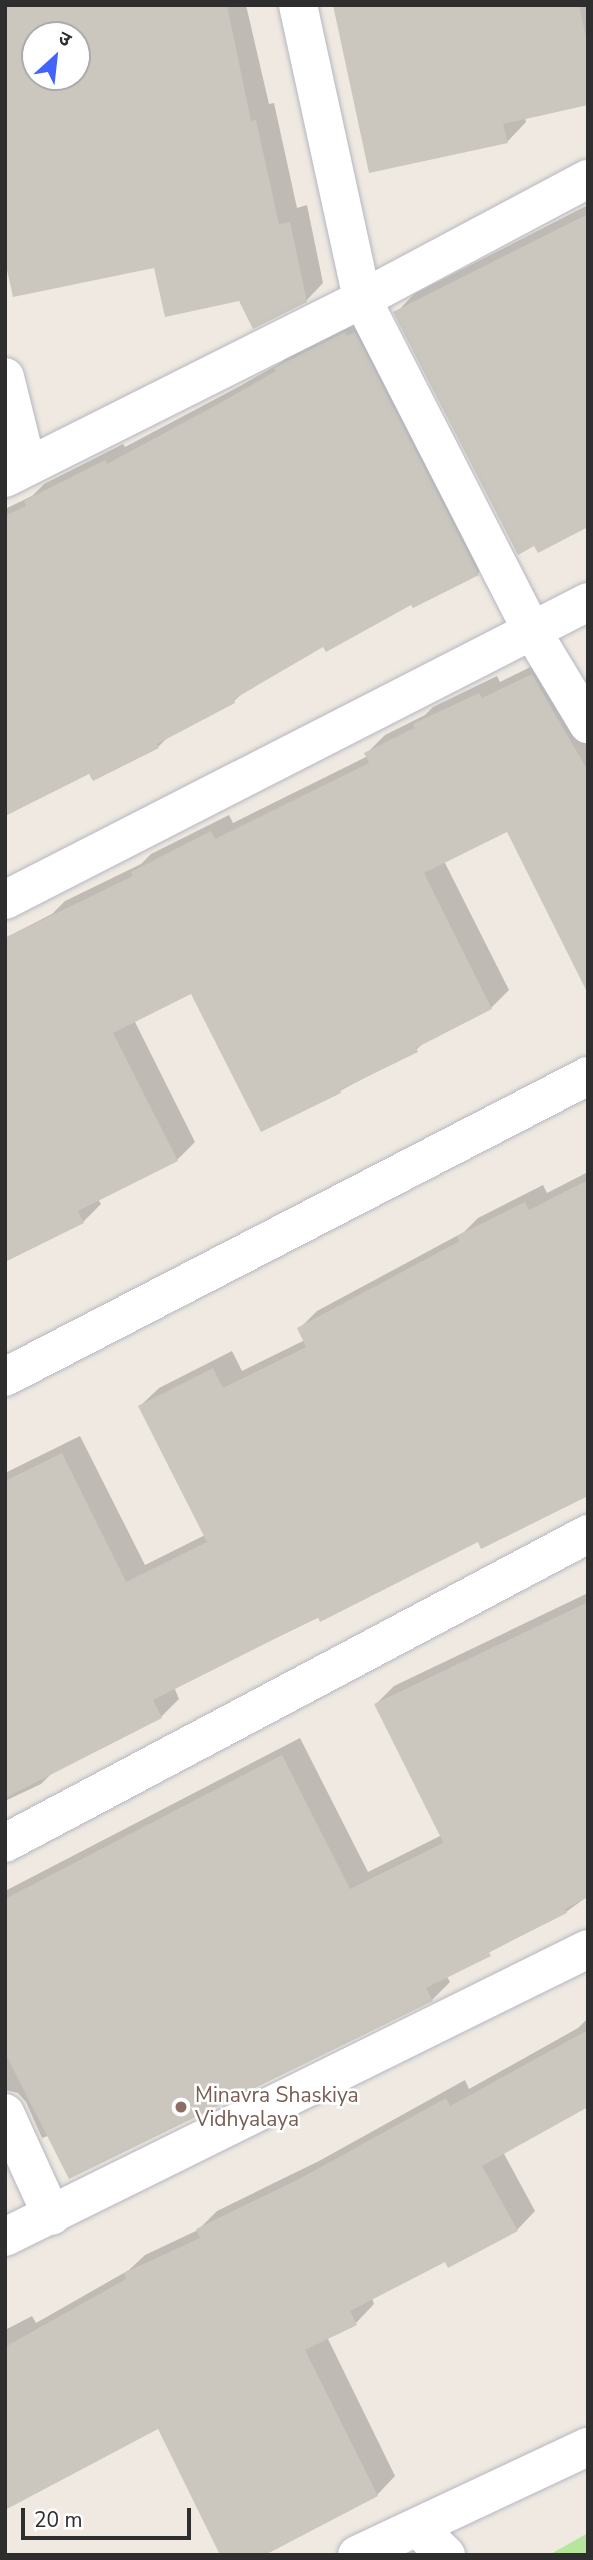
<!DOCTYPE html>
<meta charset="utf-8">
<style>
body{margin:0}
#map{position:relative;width:593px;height:2560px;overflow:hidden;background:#efe9e1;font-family:"Nunito Sans","Noto Sans Devanagari",sans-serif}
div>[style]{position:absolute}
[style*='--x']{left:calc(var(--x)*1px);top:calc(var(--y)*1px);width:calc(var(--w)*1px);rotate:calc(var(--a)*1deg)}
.green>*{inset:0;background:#b6e59e}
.shadow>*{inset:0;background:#0003}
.building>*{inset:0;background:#cbc7bf}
.roads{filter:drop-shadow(0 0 2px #b4b7c1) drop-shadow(0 0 2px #b4b7c1)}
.street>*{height:38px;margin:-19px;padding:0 19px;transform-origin:19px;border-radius:19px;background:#fff}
.dots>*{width:19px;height:19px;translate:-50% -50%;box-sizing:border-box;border:4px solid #fff;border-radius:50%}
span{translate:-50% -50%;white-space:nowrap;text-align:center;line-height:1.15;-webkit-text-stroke:5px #fff;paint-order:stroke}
.education-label{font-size:21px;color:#785e54}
.left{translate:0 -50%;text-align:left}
.frame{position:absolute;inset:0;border:7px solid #2e2e2e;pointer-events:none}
.north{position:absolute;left:21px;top:21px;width:70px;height:70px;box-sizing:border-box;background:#fff;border:2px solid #ababab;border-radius:50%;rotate:27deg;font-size:19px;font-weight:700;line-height:28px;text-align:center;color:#2e2e2e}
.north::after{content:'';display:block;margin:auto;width:24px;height:32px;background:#4264fb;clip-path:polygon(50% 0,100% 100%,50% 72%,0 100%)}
.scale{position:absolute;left:21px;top:2508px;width:170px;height:32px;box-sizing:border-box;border:4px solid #2e2e2e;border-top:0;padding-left:9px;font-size:21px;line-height:24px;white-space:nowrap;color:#2e2e2e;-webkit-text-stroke:5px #fff;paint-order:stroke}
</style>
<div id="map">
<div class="green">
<div style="clip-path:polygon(588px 2533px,588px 2555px,549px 2555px)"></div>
</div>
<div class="shadow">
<div style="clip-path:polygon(evenodd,5px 5px,246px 5px,269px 104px,274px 103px,297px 208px,307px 205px,323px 283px,306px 301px,239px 299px,155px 266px,5px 256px,5px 5px,35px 35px,77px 35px,77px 77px,35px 77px,35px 35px)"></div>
<div style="clip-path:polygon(334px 5px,588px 5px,588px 104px,525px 117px,526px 122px,507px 142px)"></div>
<div style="clip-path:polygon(588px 205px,588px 525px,396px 313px,414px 294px)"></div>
<div style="clip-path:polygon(363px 316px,495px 556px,478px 573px,324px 644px,245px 691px,234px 701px,170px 735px,158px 747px,90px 771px,5px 816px,5px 509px,32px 496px,44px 484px,123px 444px,125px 447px,240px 386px,282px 362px,294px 350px)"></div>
<div style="clip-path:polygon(551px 657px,588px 718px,588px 955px,507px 829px,444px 861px,509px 990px,491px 1008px,426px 1040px,416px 1050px,340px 1091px,191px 992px,134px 1020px,195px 1142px,177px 1160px,98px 1199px,101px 1204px,83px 1222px,5px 1258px,5px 938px,52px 914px,65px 901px,141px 864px,151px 854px,229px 815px,233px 823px,368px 756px,367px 753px,385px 735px,425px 715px,433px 707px,497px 676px,500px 682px)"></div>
<div style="clip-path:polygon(588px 1172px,588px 1493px,479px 1540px,174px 1687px,179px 1699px,161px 1717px,55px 1770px,41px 1784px,5px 1801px,5px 1473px,80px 1436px,145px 1565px,205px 1535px,140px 1406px,159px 1388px,232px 1351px,242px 1371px,305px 1340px,299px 1329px,317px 1311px,464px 1232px,478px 1218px,543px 1185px,547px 1193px)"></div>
<div style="clip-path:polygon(588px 1593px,588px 1896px,566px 1912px,446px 1975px,450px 1982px,432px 2000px,42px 2138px,26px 2102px,18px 2093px,5px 2090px,5px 1891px,300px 1738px,368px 1872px,442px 1835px,376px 1704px,394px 1686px)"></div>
<div style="clip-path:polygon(588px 2018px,588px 2105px,503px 2152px,535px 2211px,517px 2230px,446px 2259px,372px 2298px,374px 2304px,356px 2323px,327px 2337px,395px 2476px,377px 2495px,159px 2427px,5px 2508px,5px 2330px,32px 2316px,36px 2323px,129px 2270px,145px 2255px,198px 2230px,217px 2211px,319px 2161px,465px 2080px,469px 2089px,578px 2028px)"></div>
</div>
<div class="building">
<div style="clip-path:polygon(evenodd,5px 5px,227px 5px,251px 121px,256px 120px,279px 224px,290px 222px,307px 302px,253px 329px,239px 301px,165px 317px,154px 268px,13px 297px,5px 261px,5px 5px,35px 35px,77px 35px,77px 77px,35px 77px,35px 35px)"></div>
<div style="clip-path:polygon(333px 5px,579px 5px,588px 47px,588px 105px,503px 124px,508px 143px,369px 173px)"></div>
<div style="clip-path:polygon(588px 214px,588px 527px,538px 553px,534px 546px,518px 555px,393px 312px)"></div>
<div style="clip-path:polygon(345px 332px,347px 336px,355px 332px,479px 575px,413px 608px,411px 605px,326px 652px,323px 647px,234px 699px,235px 703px,157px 744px,159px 748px,93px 781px,89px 774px,5px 816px,5px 516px,26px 506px,24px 501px,105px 460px,107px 464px,220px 403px,276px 371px,274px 368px)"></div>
<div style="clip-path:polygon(532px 674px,588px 771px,588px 994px,507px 832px,424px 873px,492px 1009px,416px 1048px,418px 1052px,340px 1090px,341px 1093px,261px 1132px,191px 994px,113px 1033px,178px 1161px,78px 1211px,84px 1223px,5px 1262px,5px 938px,133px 876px,131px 872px,211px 831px,215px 839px,369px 763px,364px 753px,414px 728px,413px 724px,479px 693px,482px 698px)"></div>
<div style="clip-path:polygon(588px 1180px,588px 1496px,481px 1549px,478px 1542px,320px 1622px,318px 1617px,153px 1700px,162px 1718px,5px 1798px,5px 1481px,62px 1453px,126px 1582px,207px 1542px,138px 1406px,213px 1368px,223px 1388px,306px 1347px,297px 1328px,460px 1241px,457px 1236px,525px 1202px,529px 1210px)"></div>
<div style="clip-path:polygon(588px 1602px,588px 1897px,565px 1909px,567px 1913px,489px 1952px,491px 1956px,426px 1988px,433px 2001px,69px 2179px,5px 2053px,5px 1899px,282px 1755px,350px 1889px,441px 1844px,443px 1842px,374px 1704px)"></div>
<div style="clip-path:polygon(588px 2030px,588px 2107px,482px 2166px,518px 2231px,448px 2268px,445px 2262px,350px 2311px,357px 2325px,305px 2350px,378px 2496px,265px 2555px,220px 2555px,158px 2429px,5px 2510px,5px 2347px,126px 2279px,124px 2273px,200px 2238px,196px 2229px,299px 2179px,446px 2098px,450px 2106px)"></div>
</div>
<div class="roads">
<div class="street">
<div style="--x:298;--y:5;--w:301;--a:77.7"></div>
<div style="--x:362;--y:299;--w:373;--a:62.9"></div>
<div style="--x:532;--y:631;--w:109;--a:58.9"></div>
<div style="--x:5;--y:377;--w:92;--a:76.1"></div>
<div style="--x:5;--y:478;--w:399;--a:-26.6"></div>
<div style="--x:362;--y:299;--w:256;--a:-28"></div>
<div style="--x:5;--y:900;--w:655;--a:-27.07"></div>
<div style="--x:5;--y:1377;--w:656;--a:-27.31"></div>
<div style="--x:5;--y:1843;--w:660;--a:-27.92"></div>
<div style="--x:5;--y:2113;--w:113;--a:65.5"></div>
<div style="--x:5;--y:2237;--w:650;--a:-26.29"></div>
<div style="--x:418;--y:2528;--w:39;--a:44"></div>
<div style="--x:357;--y:2555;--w:255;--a:-25.1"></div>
</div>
</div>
<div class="dots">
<div style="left:181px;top:2107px;background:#8d6e63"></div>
</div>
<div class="education-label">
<span class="left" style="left:195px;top:2107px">Minavra Shaskiya<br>Vidhyalaya</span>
</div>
<div class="frame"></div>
<div class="north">उ</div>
<div class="scale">20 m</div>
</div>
